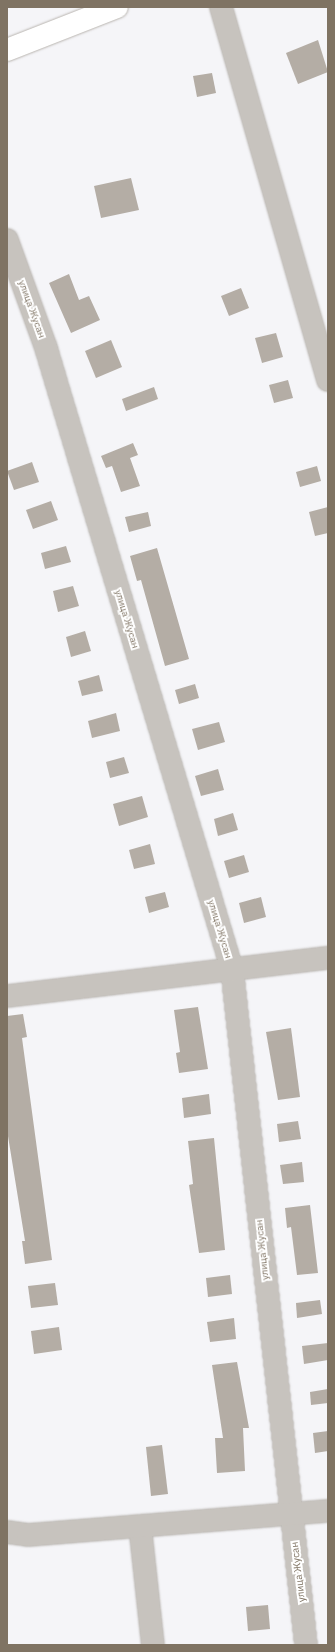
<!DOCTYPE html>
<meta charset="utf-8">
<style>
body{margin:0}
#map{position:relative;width:335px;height:1652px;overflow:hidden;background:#f5f5f8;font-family:"IBM Plex Sans",sans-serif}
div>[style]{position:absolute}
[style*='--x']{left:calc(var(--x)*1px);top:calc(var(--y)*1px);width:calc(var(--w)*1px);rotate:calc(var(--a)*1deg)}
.building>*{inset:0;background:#b4ada5}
.roads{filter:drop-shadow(0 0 1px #b9b5b0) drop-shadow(0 0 1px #b9b5b0)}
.minor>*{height:22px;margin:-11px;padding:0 11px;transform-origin:11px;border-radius:11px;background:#c7c3be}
.major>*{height:22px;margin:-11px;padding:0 11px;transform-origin:11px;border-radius:11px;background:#fff}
span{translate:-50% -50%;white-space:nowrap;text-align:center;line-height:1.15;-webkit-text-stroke:4px #fff;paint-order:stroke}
.street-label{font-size:10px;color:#7f7363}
.frame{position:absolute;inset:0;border:8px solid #7f7363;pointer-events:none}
</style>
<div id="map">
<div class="building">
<div style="clip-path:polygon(318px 40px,328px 72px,298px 84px,286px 53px)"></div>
<div style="clip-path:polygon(212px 73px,216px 93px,197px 97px,193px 76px)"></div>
<div style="clip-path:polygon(131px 178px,139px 210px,101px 218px,94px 186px)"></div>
<div style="clip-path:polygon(69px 274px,79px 300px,89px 296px,100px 320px,71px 333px,49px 283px)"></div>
<div style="clip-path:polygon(241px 288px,249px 308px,229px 316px,221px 296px)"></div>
<div style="clip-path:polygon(276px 333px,283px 357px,262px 363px,255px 338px)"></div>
<div style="clip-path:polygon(111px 340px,122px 367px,96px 378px,85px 351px)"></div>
<div style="clip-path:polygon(288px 380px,293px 398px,274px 403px,269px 385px)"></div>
<div style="clip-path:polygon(154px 387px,158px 399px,126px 411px,122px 399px)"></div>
<div style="clip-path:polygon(133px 443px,138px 455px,130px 458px,140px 486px,121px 492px,112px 466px,106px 468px,101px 456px)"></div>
<div style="clip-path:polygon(32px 462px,39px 482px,14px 490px,7px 471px)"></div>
<div style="clip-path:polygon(317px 466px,321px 481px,300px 487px,296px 472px)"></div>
<div style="clip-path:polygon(51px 501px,58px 520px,33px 529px,26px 510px)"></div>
<div style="clip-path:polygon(328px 507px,328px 533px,315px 536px,309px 512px)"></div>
<div style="clip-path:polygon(148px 512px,151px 526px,129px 532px,125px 517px)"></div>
<div style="clip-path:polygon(66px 546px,71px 562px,45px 569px,41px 553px)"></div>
<div style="clip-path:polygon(157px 548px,189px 659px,165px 666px,141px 580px,137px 581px,130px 556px)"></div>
<div style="clip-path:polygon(73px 586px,79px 606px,58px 612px,53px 591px)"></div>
<div style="clip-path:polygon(85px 631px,91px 651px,71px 657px,66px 637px)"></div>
<div style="clip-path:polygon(99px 675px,103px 691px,82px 696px,78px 681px)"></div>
<div style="clip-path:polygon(195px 684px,199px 698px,179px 704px,175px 690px)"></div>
<div style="clip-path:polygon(116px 713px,120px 731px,92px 738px,88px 721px)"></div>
<div style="clip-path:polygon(219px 722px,225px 742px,198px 750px,192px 729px)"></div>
<div style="clip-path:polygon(124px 757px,129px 773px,110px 778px,106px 762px)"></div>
<div style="clip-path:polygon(218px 769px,224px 790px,201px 796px,195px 776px)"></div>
<div style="clip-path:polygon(142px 796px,148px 817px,119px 826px,113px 804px)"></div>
<div style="clip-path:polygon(233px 813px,238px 830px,218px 836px,214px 819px)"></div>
<div style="clip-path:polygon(150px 844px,155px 864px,134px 869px,129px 850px)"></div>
<div style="clip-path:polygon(244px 855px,249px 872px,229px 878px,224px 861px)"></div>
<div style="clip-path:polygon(165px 892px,169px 907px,149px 913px,145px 897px)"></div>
<div style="clip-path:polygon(261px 897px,266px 917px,244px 923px,239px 903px)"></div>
<div style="clip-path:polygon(198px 1007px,208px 1069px,179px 1073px,176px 1053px,180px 1052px,174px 1010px)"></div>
<div style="clip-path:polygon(23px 1014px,27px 1037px,22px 1038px,52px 1260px,25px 1264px,22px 1241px,25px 1241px,7px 1130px,7px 1016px)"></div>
<div style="clip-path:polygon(291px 1028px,300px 1097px,278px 1100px,266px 1032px)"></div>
<div style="clip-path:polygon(209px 1094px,211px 1114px,184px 1118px,182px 1098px)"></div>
<div style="clip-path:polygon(298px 1121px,301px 1139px,279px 1142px,277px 1124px)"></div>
<div style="clip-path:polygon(214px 1138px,225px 1250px,199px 1253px,189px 1185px,193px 1184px,188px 1141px)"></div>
<div style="clip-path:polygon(302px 1162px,304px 1182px,283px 1184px,280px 1165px)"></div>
<div style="clip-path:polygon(310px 1205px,318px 1273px,297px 1275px,291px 1227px,287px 1228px,285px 1208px)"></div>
<div style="clip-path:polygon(230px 1275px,232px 1294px,208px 1297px,206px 1278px)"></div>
<div style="clip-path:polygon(55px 1283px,58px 1305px,31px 1308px,28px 1286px)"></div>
<div style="clip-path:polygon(320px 1300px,322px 1314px,297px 1318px,296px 1303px)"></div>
<div style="clip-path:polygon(234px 1318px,236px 1339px,210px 1342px,207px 1322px)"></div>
<div style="clip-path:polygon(59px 1327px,62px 1350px,34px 1354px,31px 1331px)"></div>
<div style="clip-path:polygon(328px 1343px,328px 1360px,304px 1364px,302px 1346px)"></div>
<div style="clip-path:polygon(237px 1362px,249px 1428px,243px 1428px,245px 1471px,217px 1473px,215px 1438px,223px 1438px,212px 1365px)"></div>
<div style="clip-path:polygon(328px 1389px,328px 1403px,311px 1405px,310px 1392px)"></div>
<div style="clip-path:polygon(328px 1431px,328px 1451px,315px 1453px,313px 1433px)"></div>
<div style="clip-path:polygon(162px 1445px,168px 1494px,151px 1496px,146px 1447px)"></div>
<div style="clip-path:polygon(268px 1605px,270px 1629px,248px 1631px,246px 1607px)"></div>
</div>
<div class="roads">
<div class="minor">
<div style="--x:221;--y:7;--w:388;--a:74"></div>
<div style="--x:7;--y:240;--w:115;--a:70.1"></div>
<div style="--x:46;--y:348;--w:648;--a:73.33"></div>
<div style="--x:232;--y:969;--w:680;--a:83.75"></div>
<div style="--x:7;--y:996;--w:323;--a:-6.8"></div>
<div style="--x:140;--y:1526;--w:120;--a:83.8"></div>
<div style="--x:7;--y:1532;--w:21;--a:8"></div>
<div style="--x:28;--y:1535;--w:301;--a:-4.6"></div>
</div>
<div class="major">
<div style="--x:7;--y:50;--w:118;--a:-21.4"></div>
</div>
</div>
<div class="street-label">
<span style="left:32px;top:309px;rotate:70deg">улица Жусан</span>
<span style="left:127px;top:619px;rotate:73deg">улица Жусан</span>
<span style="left:220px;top:929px;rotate:73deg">улица Жусан</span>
<span style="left:262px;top:1250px;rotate:-96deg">улица Жусан</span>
<span style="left:298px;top:1572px;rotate:-97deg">улица Жусан</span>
</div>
<div class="frame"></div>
</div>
